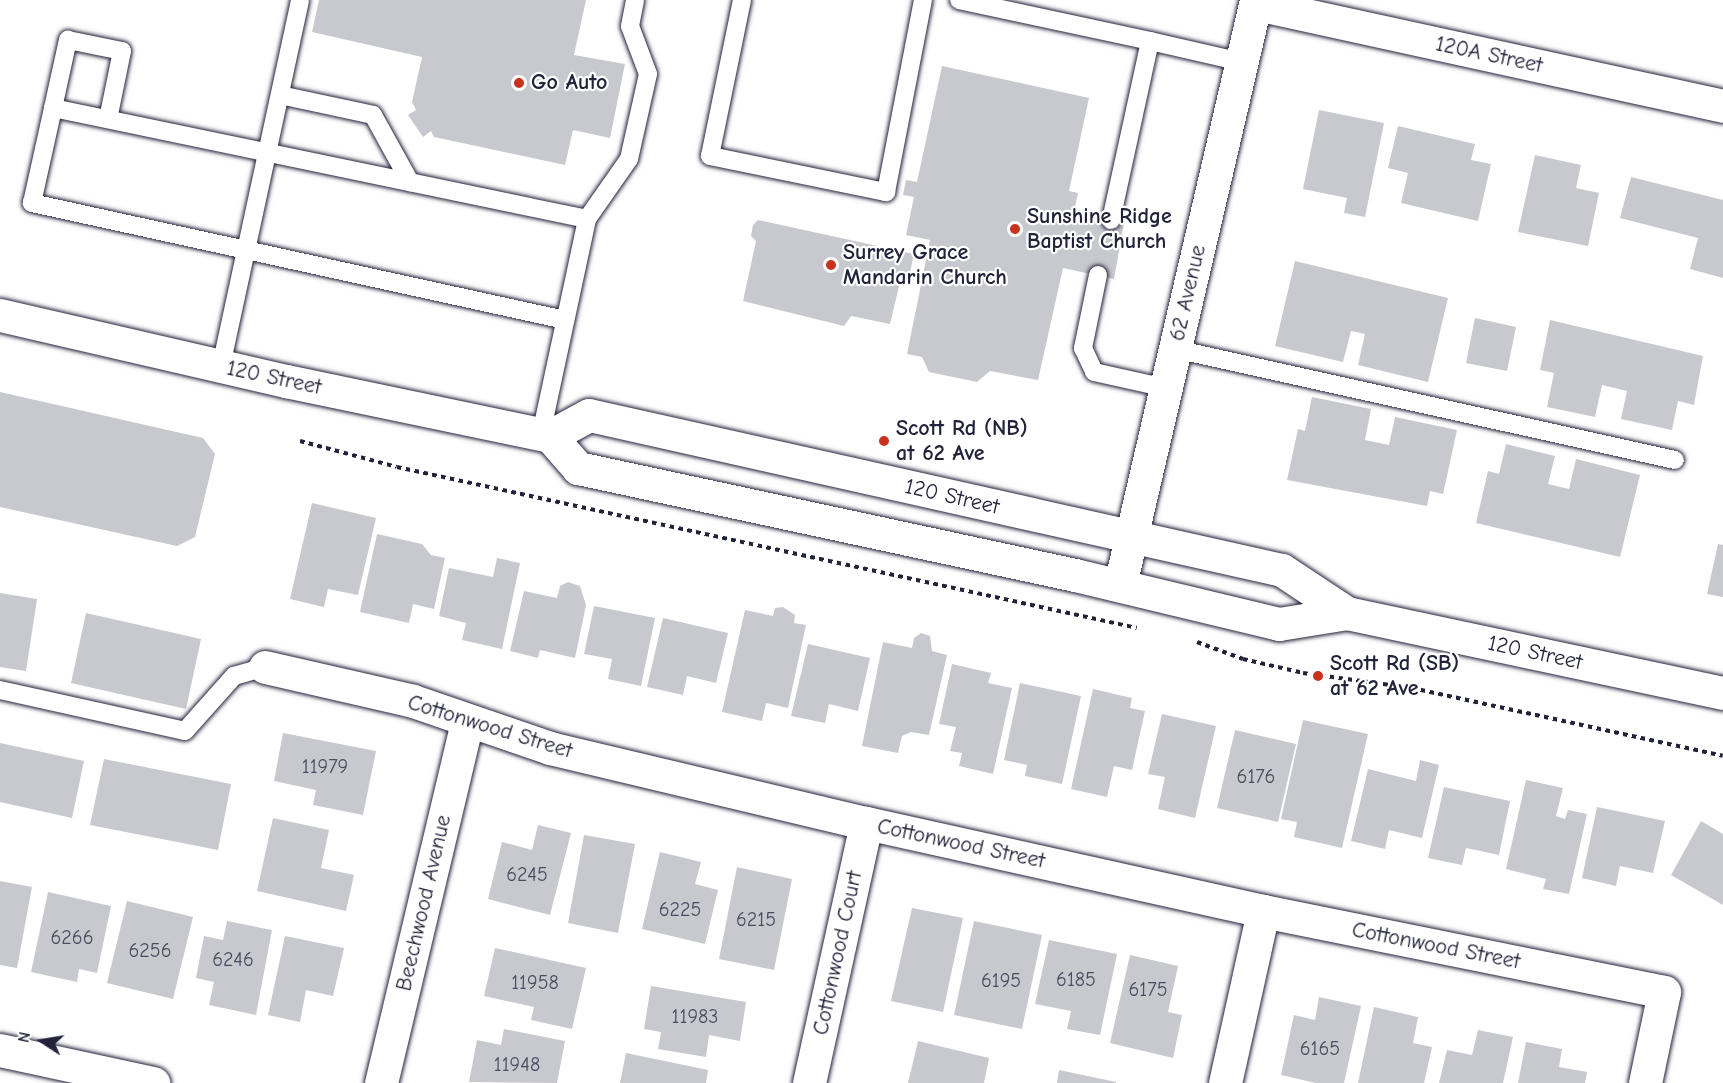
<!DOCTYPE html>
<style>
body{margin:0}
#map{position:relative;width:1723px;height:1083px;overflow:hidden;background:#fff;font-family:"Comic Neue",sans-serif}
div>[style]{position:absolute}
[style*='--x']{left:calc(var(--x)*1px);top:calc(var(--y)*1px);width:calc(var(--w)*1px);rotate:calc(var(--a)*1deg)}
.building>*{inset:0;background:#c8c8cf}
.path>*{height:4px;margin-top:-2px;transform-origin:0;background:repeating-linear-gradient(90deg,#22223b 0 4.5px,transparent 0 9px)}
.roads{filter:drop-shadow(0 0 2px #22223b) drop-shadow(0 0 2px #22223b)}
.service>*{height:18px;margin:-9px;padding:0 9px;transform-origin:9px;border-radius:9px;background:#fff}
.minor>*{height:33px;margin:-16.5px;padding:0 16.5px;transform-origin:16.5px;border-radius:16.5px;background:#fff}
.tertiary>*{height:33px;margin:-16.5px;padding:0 16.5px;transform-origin:16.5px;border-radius:16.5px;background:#fff}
.secondary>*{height:33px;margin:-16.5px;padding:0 16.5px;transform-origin:16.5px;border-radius:16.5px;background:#fff}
.dots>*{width:16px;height:16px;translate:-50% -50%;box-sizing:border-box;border:3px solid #fff;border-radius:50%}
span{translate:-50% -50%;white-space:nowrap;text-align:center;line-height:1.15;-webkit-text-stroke:4.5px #fff;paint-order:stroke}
.number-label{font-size:20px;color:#4c4c60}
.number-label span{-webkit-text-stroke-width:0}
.street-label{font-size:22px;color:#22223b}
.poi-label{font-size:22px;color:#22223b;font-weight:700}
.left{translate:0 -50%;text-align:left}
.north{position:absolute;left:12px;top:1011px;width:60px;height:60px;-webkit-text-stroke:4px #fff;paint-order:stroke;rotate:282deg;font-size:16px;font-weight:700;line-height:24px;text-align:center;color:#22223b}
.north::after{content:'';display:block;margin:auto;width:21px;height:27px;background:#22223b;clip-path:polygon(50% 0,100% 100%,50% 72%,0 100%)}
</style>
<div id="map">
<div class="building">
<div style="clip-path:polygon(319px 0,586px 0,574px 55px,625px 64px,610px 138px,573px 130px,565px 165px,434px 137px,431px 131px,423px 137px,408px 115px,416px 110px,412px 102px,422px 57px,312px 32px)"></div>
<div style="clip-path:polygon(942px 66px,1089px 98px,1069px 191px,1078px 193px,1074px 212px,1124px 223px,1114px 279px,1063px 268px,1038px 380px,990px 371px,977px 382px,929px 372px,922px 357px,907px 354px,930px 240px,906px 235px,914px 197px,903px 195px,906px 180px,917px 182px)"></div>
<div style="clip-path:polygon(1319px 110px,1384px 123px,1365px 217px,1344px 213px,1347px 198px,1303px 189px)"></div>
<div style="clip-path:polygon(1398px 126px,1475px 144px,1471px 160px,1491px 164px,1478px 221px,1401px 203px,1408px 173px,1388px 168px)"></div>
<div style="clip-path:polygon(1535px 155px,1581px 165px,1576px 188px,1599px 193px,1588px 246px,1518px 232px)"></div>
<div style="clip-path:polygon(1631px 177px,1723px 200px,1723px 278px,1690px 269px,1698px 238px,1620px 218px)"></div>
<div style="clip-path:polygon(758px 220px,914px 254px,909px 277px,901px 278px,890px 324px,851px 316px,844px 326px,743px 301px,756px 241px,751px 236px,753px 225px)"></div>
<div style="clip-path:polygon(1295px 261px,1448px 298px,1428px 382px,1358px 365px,1365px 334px,1351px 331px,1343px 362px,1275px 346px)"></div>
<div style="clip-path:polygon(1475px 318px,1516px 327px,1507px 371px,1466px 363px)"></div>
<div style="clip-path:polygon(1550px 320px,1703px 356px,1694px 405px,1678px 401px,1672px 430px,1621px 419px,1627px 391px,1602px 385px,1595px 417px,1547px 407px,1554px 373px,1540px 370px)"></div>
<div style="clip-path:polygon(0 392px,203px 438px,215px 454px,195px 537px,177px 546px,0 507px)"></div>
<div style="clip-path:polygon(1312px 397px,1371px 409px,1365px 440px,1389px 445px,1395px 417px,1457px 430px,1443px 494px,1430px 491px,1427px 506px,1287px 480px,1298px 429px,1305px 431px)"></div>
<div style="clip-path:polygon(1506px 444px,1555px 456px,1548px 484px,1569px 489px,1576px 459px,1640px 475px,1620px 557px,1476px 523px,1488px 471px,1499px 474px)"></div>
<div style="clip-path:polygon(312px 503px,376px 518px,358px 595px,328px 589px,324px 607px,290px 599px)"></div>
<div style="clip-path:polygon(377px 534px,422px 544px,431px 555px,445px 558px,434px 609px,413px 604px,409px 623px,360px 612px)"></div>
<div style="clip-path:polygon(1718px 544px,1723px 545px,1723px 597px,1707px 594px)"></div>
<div style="clip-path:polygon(497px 558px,520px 563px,502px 649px,462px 640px,466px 623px,439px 616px,449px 568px,493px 577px)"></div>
<div style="clip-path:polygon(568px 582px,580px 586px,586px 605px,575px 658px,540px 650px,538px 658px,510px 651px,524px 591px,557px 598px,560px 586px)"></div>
<div style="clip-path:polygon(0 593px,37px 599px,26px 671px,0 667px)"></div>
<div style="clip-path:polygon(594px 606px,655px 618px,641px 686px,608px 679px,612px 659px,584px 654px)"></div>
<div style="clip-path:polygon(783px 607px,795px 615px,794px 623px,806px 625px,788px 708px,766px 703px,762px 721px,722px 712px,745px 610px,773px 616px,775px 608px)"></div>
<div style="clip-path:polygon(86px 613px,201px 639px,186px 709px,71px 683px)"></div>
<div style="clip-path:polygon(663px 618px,728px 633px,716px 683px,687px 676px,683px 695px,647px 687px)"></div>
<div style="clip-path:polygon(921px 633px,930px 636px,932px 651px,947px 655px,929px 735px,911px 732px,902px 736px,898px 753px,862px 746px,883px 642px,912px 648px,914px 638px)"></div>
<div style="clip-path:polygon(808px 644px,870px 658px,858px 711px,829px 704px,825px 723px,791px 716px)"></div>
<div style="clip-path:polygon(952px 664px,991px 673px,988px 683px,1012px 688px,993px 774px,959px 766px,962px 753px,950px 751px,956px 727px,939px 724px)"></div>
<div style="clip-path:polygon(1020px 683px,1081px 696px,1062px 784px,1025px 776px,1027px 765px,1004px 760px)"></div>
<div style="clip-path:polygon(1093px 689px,1132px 698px,1130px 708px,1145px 711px,1132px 770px,1114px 766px,1107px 797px,1071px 789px)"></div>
<div style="clip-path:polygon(1162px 714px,1216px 726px,1195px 818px,1158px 809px,1165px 777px,1148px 774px)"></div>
<div style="clip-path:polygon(1303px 720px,1368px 734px,1342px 848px,1294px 837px,1297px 822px,1281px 819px)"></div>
<div style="clip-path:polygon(1235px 730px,1296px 744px,1278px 822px,1217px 808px)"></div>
<div style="clip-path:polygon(283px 733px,376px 751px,363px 815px,313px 805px,316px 790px,274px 781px)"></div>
<div style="clip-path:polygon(0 743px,84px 761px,72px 818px,0 802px)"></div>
<div style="clip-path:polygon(104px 759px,231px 784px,218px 850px,90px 825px)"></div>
<div style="clip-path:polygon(1420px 760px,1439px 765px,1422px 838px,1389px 830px,1385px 849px,1351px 841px,1368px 769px,1416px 781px)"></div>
<div style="clip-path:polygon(1526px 780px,1563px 788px,1556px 816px,1565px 819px,1568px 810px,1587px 814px,1569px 894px,1543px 889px,1546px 879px,1506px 869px)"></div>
<div style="clip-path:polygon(1444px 787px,1510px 801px,1499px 855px,1466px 848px,1462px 865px,1428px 858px)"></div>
<div style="clip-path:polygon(1597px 807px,1665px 821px,1653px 873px,1620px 866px,1616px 886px,1582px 878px)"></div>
<div style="clip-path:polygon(273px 818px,329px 830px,321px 868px,354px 875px,346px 911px,257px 891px)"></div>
<div style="clip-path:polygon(1701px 821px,1723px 834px,1723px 905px,1671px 875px)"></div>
<div style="clip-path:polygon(538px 825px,571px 833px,550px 915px,488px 899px,502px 842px,532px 850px)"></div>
<div style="clip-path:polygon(584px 835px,635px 844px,618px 933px,568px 923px)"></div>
<div style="clip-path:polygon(660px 852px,701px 862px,695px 884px,718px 890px,705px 944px,642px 929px)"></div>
<div style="clip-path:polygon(737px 867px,792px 879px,774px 970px,719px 959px)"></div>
<div style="clip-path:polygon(0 881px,32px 887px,17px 968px,0 965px)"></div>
<div style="clip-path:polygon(48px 892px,111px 906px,97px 973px,79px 969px,77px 982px,31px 972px)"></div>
<div style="clip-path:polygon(127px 901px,193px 917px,173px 999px,107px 983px)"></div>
<div style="clip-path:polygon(912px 908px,963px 918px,943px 1012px,891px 1001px)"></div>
<div style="clip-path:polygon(227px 921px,272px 930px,256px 1015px,209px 1005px,214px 982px,196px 978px,204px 936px,223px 940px)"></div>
<div style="clip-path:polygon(974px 921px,1042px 935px,1022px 1029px,954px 1015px)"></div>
<div style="clip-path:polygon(285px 936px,344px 948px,333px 996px,306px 990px,300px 1022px,268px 1015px)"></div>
<div style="clip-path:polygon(1049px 940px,1117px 954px,1100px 1035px,1067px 1029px,1071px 1011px,1035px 1004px)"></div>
<div style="clip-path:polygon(495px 948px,586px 968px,572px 1029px,531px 1020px,534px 1007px,484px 996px)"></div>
<div style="clip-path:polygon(1130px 955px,1178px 966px,1168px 1012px,1182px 1015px,1173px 1058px,1110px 1043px)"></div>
<div style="clip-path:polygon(651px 986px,746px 1002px,740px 1041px,709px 1035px,706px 1057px,658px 1049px,661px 1032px,644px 1029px)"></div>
<div style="clip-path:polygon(1319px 997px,1361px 1006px,1344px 1083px,1316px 1083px,1281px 1075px,1294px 1015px,1315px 1020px)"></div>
<div style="clip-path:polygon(1374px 1007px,1418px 1017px,1413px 1043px,1432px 1047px,1424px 1083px,1358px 1083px)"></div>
<div style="clip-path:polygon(504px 1029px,565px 1041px,557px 1083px,469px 1082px,477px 1040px,501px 1045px)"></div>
<div style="clip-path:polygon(1478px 1030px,1513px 1037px,1503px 1083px,1439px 1083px,1447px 1050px,1472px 1055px)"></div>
<div style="clip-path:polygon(918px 1041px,989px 1058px,984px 1083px,908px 1083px)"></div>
<div style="clip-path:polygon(1526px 1042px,1562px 1049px,1559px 1067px,1587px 1072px,1585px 1083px,1518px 1083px)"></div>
<div style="clip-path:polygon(626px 1053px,708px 1070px,706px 1083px,620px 1083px)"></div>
<div style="clip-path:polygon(1059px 1070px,1116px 1082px,1116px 1083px,1057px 1083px)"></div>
</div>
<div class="path">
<div style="--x:300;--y:441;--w:100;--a:15"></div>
<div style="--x:397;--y:467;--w:757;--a:12.27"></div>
<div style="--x:1197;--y:642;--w:49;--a:20.3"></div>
<div style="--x:1243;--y:659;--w:62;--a:13.1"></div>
<div style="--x:1303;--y:673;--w:110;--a:7.8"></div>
<div style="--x:1412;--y:688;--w:318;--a:12.3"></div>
</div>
<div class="roads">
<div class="service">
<div style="--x:742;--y:0;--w:159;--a:101.6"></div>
<div style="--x:710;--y:156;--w:180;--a:11.6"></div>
<div style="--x:886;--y:192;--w:196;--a:-79.1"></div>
<div style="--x:959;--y:0;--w:195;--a:12.1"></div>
<div style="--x:280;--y:95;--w:95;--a:12.1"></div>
<div style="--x:373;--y:115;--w:77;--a:61.1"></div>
<div style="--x:53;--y:108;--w:70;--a:-77.6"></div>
<div style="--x:68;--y:40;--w:55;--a:11.5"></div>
<div style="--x:122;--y:51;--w:69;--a:101.6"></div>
<div style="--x:1111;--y:220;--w:183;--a:-77.7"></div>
<div style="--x:1150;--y:41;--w:94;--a:12.9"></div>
<div style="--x:1098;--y:275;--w:75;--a:101.6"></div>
<div style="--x:1083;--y:348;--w:26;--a:65"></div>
<div style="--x:1094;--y:372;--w:74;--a:12.5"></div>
<div style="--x:565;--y:320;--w:546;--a:-167.62"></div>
<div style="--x:32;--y:203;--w:97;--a:-77.5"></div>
<div style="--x:53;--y:108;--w:545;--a:11.74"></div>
<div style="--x:1175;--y:349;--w:512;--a:12.52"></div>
<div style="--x:221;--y:366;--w:374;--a:-77.8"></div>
<div style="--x:541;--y:434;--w:220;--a:-77.9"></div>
<div style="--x:587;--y:219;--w:73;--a:-55"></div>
<div style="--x:629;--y:159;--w:87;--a:-77.4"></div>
<div style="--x:648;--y:74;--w:51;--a:-110.6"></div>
<div style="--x:630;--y:26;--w:26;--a:-79"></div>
<div style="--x:0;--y:690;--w:189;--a:12.5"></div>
<div style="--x:185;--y:731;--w:74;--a:-48.3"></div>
<div style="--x:234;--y:676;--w:32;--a:-16"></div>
</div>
<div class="minor">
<div style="--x:1256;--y:4;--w:478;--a:12.3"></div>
<div style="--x:265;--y:667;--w:152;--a:12.9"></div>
<div style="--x:413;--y:701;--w:145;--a:18.9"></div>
<div style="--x:550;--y:748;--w:325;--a:13.4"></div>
<div style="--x:866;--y:823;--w:407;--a:12.5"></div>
<div style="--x:1263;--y:911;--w:409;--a:11.4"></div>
<div style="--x:1664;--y:992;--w:93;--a:101.8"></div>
<div style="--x:0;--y:1050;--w:157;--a:12.2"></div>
<div style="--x:381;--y:1083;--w:371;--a:-76.6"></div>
<div style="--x:809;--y:1083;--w:266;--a:-77.6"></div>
<div style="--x:1225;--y:1083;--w:176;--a:-77.5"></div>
</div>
<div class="tertiary">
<div style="--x:1120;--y:585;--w:601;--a:-76.91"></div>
</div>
<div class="secondary">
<div style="--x:0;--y:315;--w:294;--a:13"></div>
<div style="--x:286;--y:381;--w:270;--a:11.8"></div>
<div style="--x:550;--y:436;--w:43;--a:48.8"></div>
<div style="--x:578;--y:468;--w:508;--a:12.15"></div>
<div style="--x:1075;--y:575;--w:210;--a:13.5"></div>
<div style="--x:1279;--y:624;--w:69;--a:-9.2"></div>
<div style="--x:550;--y:436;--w:44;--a:-28.3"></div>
<div style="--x:589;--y:415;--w:710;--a:12.61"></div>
<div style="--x:1282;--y:570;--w:78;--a:33.5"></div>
<div style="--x:1347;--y:613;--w:384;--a:12"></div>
</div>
</div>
<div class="dots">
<div style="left:519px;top:83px;background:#c8321e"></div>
<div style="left:1015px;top:229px;background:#c8321e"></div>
<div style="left:831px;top:265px;background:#c8321e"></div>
<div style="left:884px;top:441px;background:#c8321e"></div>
<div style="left:1318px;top:676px;background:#c8321e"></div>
</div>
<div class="number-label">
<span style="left:325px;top:766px">11979</span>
<span style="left:1256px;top:776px">6176</span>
<span style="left:527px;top:874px">6245</span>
<span style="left:680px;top:909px">6225</span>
<span style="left:756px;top:919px">6215</span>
<span style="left:72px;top:937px">6266</span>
<span style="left:150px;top:950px">6256</span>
<span style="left:233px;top:959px">6246</span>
<span style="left:1076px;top:979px">6185</span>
<span style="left:1001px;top:980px">6195</span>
<span style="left:535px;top:982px">11958</span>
<span style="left:1148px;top:989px">6175</span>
<span style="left:695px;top:1016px">11983</span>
<span style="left:1320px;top:1048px">6165</span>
<span style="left:517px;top:1064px">11948</span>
</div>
<div class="street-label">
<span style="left:1489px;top:55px;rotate:12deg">120A Street</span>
<span style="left:1188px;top:293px;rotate:-77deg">62 Avenue</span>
<span style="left:274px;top:378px;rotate:12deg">120 Street</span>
<span style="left:952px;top:497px;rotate:13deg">120 Street</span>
<span style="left:1535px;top:653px;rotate:12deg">120 Street</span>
<span style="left:490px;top:727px;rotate:17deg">Cottonwood Street</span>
<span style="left:961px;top:844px;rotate:12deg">Cottonwood Street</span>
<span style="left:424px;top:903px;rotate:-77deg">Beechwood Avenue</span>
<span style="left:1436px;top:946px;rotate:11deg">Cottonwood Street</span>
<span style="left:838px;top:953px;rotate:-78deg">Cottonwood Court</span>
</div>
<div class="poi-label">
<span class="left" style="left:531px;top:83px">Go Auto</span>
<span class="left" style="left:1027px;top:229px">Sunshine Ridge<br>Baptist Church</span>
<span class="left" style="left:843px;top:265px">Surrey Grace<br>Mandarin Church</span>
<span class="left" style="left:896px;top:441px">Scott Rd (NB)<br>at 62 Ave</span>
<span class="left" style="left:1330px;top:676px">Scott Rd (SB)<br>at 62 Ave</span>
</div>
<div class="north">N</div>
</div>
